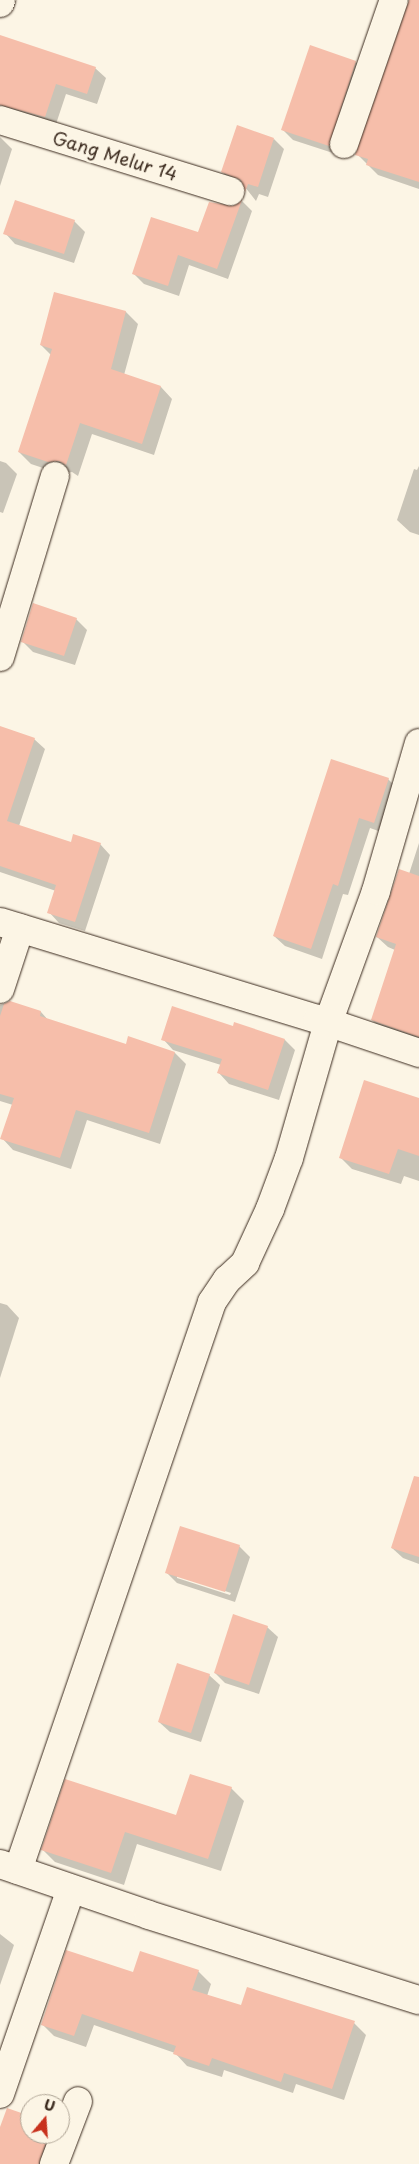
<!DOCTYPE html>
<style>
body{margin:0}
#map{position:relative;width:419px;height:2164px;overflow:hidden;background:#fcf5e5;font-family:"Playpen Sans",sans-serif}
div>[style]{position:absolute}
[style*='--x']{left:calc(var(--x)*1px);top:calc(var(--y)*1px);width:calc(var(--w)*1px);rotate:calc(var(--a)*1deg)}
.shadow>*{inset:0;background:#0003}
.building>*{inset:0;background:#f6beaa}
.roads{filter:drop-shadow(0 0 1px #3b2a1e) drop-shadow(0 0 1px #3b2a1e)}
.minor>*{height:28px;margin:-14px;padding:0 14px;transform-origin:14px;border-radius:14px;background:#fcf5e5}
.tertiary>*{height:28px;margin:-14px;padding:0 14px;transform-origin:14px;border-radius:14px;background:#fcf5e5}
span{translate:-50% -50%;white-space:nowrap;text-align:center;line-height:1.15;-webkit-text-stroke:5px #fcf5e5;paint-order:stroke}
.street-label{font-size:18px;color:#3b2a1e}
.north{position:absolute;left:20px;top:2094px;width:50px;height:50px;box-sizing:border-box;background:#fcf5e5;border:1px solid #afa495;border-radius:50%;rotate:18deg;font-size:14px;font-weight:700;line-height:20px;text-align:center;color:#3b2a1e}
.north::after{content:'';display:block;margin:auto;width:18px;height:22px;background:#c8321e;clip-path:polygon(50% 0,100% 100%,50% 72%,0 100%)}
</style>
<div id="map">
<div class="shadow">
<div style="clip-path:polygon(410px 0,419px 0,419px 189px,378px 175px,357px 154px)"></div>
<div style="clip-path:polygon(0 44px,95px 68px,106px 78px,97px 104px,66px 94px,55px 127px,0 119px)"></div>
<div style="clip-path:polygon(356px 62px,366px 72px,339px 155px,293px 140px,282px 129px)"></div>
<div style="clip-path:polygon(0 137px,12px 149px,0 186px)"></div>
<div style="clip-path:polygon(274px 139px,284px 149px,268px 197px,259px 194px,256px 201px,245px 187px,233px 182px,222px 172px)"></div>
<div style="clip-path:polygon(242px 201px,252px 211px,228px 279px,189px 265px,179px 296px,144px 284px,134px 274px,198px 234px)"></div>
<div style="clip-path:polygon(74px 221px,85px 232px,74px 263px,15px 244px,5px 233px)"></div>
<div style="clip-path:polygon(55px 293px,126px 312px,138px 324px,124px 375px,161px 387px,172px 399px,154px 455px,92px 434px,78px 476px,72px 472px,61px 474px,31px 464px,19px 452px,51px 355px,41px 345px)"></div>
<div style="clip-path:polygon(0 461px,6px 463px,17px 474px,3px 513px,0 512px)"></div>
<div style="clip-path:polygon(419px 466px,419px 535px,410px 532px,397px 520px,414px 469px,417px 470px)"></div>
<div style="clip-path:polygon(76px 619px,87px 630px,75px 665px,33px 652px,22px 641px)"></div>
<div style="clip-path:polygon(0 727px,34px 739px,45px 749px,19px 826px,71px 844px,100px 844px,110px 855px,85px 931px,59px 923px,49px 912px,56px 891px,0 872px)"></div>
<div style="clip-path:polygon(332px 761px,388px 779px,399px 790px,384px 833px,370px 828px,348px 895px,343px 894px,322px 959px,285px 946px,274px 936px)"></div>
<div style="clip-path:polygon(419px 843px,419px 1043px,382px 1030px,372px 1020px,395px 950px,388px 947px,377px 937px,409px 874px)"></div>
<div style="clip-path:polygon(10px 1002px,41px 1012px,49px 1021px,126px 1046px,175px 1053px,186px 1064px,160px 1144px,87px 1120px,71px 1169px,13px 1150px,2px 1138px,13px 1105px,0 1101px,0 1005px)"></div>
<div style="clip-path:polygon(233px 1027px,285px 1040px,295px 1050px,279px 1100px,229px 1084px,219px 1073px,221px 1065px,173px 1050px,163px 1039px)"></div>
<div style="clip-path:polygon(419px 1102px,419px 1181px,404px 1176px,401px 1184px,352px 1169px,340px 1157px)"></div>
<div style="clip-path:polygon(0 1303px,7px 1305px,19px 1318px,0 1378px)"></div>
<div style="clip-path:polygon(419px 1499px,419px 1564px,403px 1558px,392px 1548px)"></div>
<div style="clip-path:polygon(evenodd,239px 1546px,250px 1557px,235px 1602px,177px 1583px,166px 1572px,239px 1546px,177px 1575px,231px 1593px,230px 1595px,177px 1578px,177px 1575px)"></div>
<div style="clip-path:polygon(267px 1627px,278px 1637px,259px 1694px,225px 1683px,215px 1673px)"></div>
<div style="clip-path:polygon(209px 1675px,220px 1685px,201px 1742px,170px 1732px,159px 1722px)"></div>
<div style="clip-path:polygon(231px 1788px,244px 1801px,221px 1871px,137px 1844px,124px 1885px,55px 1862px,43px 1850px,177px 1817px)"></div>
<div style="clip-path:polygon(0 1934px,14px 1945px,0 1985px)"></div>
<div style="clip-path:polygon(198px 1971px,211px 1984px,207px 1996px,242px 2007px,354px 2023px,366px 2035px,344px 2100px,296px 2084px,293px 2093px,224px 2070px,222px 2077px,187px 2066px,175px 2053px,94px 2025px,86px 2047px,54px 2036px,42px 2024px,133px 1974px)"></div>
<div style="clip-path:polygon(30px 2117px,30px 2134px,60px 2134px,51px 2164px,0 2164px,0 2131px)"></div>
</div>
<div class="building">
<div style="clip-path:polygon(409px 0,419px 0,419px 182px,366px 165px,368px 159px,355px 155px)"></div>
<div style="clip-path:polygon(0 35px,96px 67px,87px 94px,56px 84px,45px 117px,0 105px)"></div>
<div style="clip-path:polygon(310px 45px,356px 61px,329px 146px,281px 130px)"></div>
<div style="clip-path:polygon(237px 125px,274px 138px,258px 187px,248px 184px,245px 192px,241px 180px,221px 172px)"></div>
<div style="clip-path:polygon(15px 200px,75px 220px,64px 254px,3px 234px)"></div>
<div style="clip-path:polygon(242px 200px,217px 269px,178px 255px,168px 286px,132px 274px,151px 217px,198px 232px,209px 202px,233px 206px)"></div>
<div style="clip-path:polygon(54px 292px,126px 311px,111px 369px,161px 386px,142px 444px,80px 423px,66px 465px,59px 461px,48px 462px,18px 452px,52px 349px,40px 345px)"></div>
<div style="clip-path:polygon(33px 603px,77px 618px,64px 656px,21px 642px)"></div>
<div style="clip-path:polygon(0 726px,35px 738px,7px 821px,71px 842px,73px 834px,101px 843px,75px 922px,47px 913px,56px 885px,0 866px)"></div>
<div style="clip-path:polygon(331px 759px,389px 778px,374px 823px,359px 818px,338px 886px,333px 884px,311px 949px,273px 936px)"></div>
<div style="clip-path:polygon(399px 869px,419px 876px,419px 1037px,371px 1020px,396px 944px,376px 937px)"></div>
<div style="clip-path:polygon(10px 1001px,41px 1011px,40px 1016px,126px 1044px,128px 1036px,175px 1052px,149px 1133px,76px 1110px,60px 1158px,0 1139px,14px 1098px,0 1094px,0 1016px,4px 1004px)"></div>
<div style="clip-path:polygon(172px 1006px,233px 1026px,234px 1022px,285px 1039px,268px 1090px,217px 1073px,222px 1059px,161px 1040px)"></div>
<div style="clip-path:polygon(364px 1080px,419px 1098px,419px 1156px,398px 1149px,389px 1174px,339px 1158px)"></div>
<div style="clip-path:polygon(414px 1476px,419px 1477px,419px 1557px,391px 1548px)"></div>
<div style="clip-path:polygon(180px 1526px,240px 1545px,225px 1592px,165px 1573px)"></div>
<div style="clip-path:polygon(233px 1614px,268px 1626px,249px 1685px,214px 1673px)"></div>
<div style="clip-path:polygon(177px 1663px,210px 1674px,191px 1733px,158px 1722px)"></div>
<div style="clip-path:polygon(190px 1774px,232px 1787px,208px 1859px,125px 1832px,111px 1873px,41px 1850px,65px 1779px,176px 1815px)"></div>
<div style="clip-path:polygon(66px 1950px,133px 1972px,140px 1951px,199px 1970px,192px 1990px,241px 2005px,247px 1987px,355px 2021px,332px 2089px,284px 2073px,281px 2082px,212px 2058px,209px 2066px,173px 2054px,176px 2046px,82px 2014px,74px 2036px,41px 2025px)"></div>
<div style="clip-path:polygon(7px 2108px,30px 2116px,30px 2134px,49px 2134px,39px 2164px,0 2164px,0 2127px)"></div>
</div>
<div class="roads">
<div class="minor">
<div style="--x:0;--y:3;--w:3;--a:-72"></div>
<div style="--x:0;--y:120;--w:241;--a:17.2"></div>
<div style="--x:344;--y:144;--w:152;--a:-70.9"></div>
<div style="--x:0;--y:657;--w:189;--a:-73.1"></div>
<div style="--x:0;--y:989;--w:64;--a:-71.8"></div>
<div style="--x:0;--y:1864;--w:157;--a:18.9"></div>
<div style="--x:149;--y:1915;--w:283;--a:17.5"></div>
<div style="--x:18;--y:1870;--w:600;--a:-71.14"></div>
<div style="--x:212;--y:1302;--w:27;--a:-56"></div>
<div style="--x:227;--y:1280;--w:25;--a:-43"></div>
<div style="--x:245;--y:1263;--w:60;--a:-65.2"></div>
<div style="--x:270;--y:1209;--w:54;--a:-69.6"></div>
<div style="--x:289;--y:1158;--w:141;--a:-73.9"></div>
<div style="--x:328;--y:1023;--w:140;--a:-70"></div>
<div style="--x:376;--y:891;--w:154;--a:-73.8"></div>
<div style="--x:0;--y:2094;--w:217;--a:-70.9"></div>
<div style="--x:54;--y:2164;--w:67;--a:-69.1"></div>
</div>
<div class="tertiary">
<div style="--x:0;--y:922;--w:332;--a:17"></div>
<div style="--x:318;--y:1019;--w:107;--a:18.6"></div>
</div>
</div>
<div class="street-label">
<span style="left:115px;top:156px;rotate:17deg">Gang Melur 14</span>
</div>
<div class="north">U</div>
</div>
